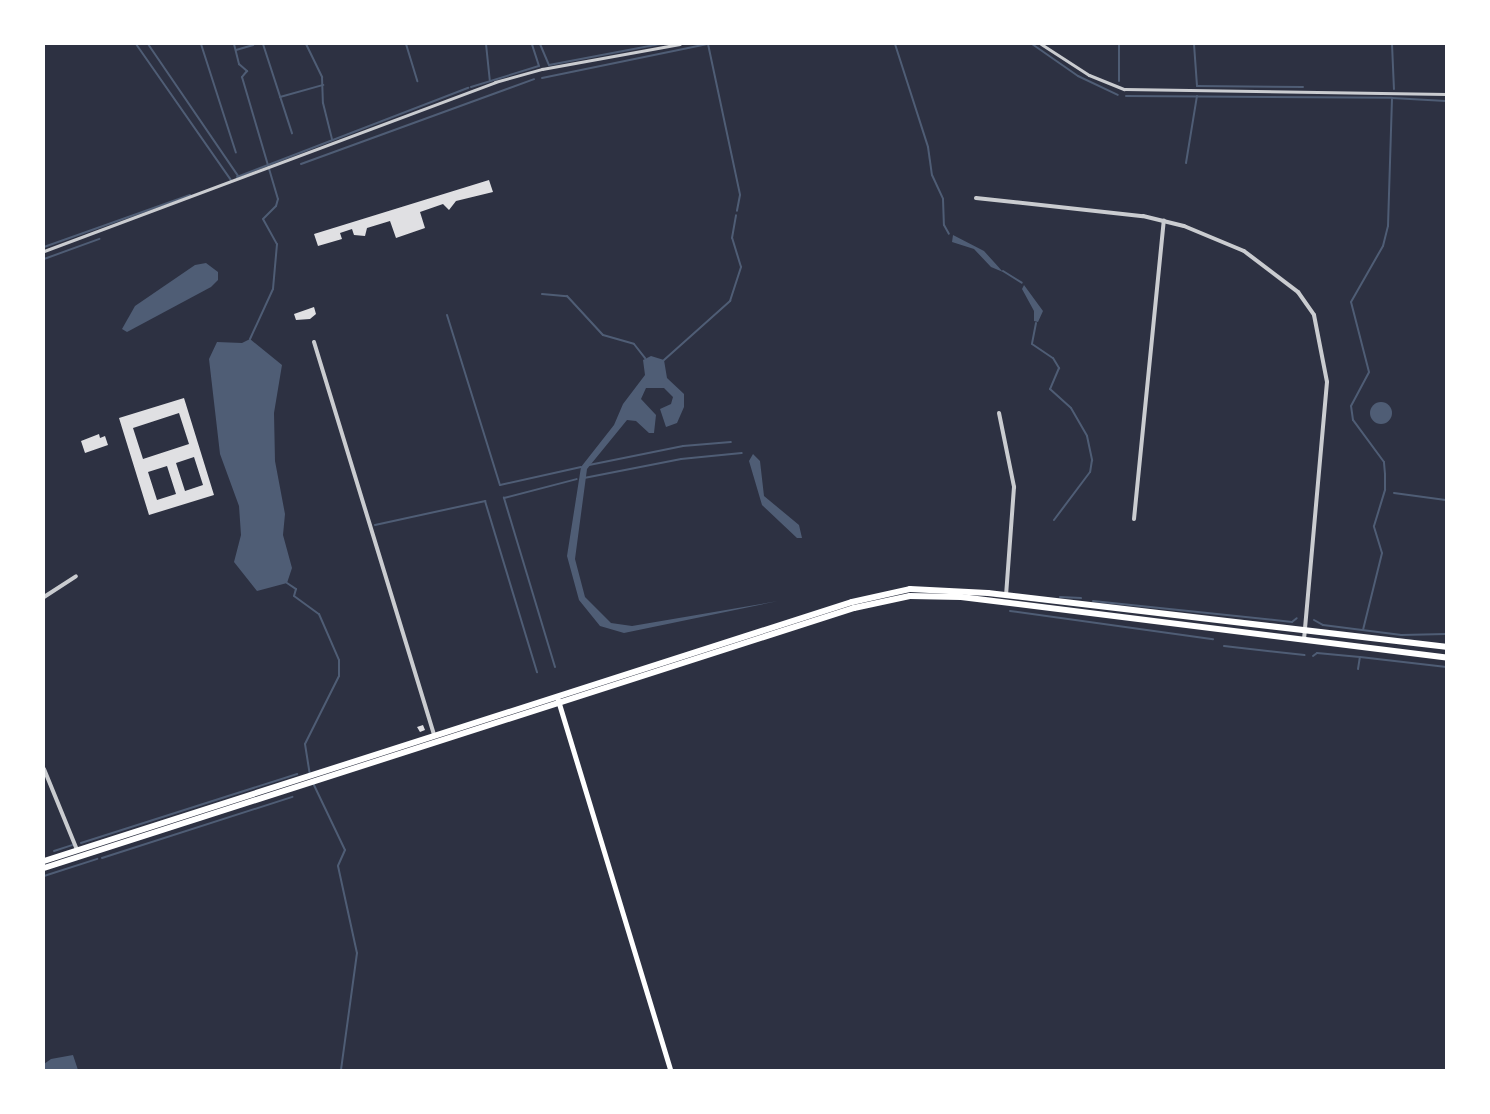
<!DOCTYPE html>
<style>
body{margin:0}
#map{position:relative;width:1490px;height:1114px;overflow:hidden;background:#2d3142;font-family:Manrope,sans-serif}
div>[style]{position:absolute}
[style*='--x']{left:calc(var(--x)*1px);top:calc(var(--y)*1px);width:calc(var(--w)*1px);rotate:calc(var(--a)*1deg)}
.water>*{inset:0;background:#4f5d75}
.round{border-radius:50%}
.stream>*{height:2px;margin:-1px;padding:0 1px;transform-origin:1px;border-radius:1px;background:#4f5d75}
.building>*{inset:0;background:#e0e0e3}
.pedestrian>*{height:3px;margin:-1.5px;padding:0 1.5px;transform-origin:1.5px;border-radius:1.5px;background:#caccd0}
.minor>*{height:4px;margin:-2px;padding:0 2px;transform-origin:2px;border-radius:2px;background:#caccd0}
.secondary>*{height:5px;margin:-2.5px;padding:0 2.5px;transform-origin:2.5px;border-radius:2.5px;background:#fff}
.primary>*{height:6px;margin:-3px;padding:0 3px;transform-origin:3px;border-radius:3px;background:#fff}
span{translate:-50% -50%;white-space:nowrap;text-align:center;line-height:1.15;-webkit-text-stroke:6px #fff;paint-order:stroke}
.frame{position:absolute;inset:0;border:45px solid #fff;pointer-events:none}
</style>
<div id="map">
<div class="water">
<div style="clip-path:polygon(953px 235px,984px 251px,1003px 272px,991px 267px,974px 249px,952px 242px)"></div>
<div style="clip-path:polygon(206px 263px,218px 272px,218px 280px,211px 287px,127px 332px,122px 329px,135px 306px,195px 265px)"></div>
<div style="clip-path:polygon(1024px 285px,1043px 311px,1038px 322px,1034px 321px,1034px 311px,1022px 289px)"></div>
<div style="clip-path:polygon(250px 339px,282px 365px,274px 413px,275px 461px,285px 514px,283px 535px,292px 568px,287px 583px,257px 591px,234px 562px,241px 535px,239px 506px,220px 454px,209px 359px,217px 342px,242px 343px)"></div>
<div style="clip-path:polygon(651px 356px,664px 360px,667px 378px,684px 394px,684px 407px,677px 423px,666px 427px,660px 409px,671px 404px,673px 397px,664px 388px,646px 388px,641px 399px,656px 415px,654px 433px,649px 433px,636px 421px,627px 420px,587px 469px,575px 559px,585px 597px,611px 623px,632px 626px,778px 601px,624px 633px,600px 626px,579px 600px,567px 556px,581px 467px,614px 425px,623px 404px,645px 375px,643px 360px)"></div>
<div class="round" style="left:1370px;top:402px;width:22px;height:22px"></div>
<div style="clip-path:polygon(753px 454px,760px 461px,764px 496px,799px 525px,802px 538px,797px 538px,762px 505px,749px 461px)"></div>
<div style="clip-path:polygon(73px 1055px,78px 1070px,44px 1070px,44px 1064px,51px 1059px)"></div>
</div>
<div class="stream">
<div style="--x:136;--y:44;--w:166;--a:55.1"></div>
<div style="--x:148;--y:44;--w:160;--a:55.7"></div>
<div style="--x:201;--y:44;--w:114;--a:72.2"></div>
<div style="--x:234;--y:44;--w:21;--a:76"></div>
<div style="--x:239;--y:64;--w:11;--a:41"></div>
<div style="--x:247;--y:71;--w:8;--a:130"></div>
<div style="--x:242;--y:77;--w:127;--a:73.6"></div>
<div style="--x:278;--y:199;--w:7;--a:106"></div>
<div style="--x:276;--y:206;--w:18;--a:135"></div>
<div style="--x:263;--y:219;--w:29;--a:61"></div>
<div style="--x:277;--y:244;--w:45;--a:95.1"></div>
<div style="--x:273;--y:289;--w:55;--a:114.7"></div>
<div style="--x:263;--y:44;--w:94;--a:72"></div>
<div style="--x:306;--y:44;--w:37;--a:64"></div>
<div style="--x:322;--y:77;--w:26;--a:88"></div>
<div style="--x:323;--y:103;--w:38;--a:76"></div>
<div style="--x:406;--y:44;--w:39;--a:73"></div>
<div style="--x:486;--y:44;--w:36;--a:84"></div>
<div style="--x:540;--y:44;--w:23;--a:67"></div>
<div style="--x:549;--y:65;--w:113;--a:-10.7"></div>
<div style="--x:895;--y:44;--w:108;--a:72.2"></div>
<div style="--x:928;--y:147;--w:28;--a:82"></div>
<div style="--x:932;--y:175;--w:26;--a:65"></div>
<div style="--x:943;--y:199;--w:26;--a:88"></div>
<div style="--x:944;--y:225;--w:10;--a:61"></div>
<div style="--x:1032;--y:44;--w:56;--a:34.8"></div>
<div style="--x:1078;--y:76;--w:44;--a:25.4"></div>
<div style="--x:1194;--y:44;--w:42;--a:85.9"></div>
<div style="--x:1197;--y:86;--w:106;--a:0.5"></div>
<div style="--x:1392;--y:44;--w:45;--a:87.5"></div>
<div style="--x:236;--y:50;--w:18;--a:-16"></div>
<div style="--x:542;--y:78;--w:169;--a:-11.6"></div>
<div style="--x:708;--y:44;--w:154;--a:78"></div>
<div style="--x:740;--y:195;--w:16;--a:101"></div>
<div style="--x:1119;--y:81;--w:37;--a:-90"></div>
<div style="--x:471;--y:87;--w:71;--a:-17.2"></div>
<div style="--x:539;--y:66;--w:23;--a:-108"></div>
<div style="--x:1126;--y:96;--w:266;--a:0.4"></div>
<div style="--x:280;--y:97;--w:45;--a:-15.6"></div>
<div style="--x:44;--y:126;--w:5;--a:90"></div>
<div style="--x:1186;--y:163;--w:68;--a:-80.7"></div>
<div style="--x:301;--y:164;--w:248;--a:-20"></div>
<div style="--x:237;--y:177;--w:248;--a:-21.1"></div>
<div style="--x:44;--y:247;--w:155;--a:-19.6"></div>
<div style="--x:44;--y:259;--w:59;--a:-20"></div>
<div style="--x:1003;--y:271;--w:22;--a:32"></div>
<div style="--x:542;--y:294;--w:25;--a:5"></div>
<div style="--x:567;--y:296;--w:53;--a:47.3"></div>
<div style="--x:603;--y:335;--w:32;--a:16"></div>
<div style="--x:634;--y:344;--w:18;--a:52"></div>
<div style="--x:447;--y:315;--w:178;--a:72.7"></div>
<div style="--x:500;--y:485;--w:83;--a:-12.5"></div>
<div style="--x:1036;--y:323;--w:21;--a:101"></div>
<div style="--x:1032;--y:344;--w:25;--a:34"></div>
<div style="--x:1053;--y:358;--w:12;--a:59"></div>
<div style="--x:1059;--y:368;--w:23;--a:113"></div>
<div style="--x:1050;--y:389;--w:28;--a:42"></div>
<div style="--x:1071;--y:408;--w:32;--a:60"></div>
<div style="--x:1087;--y:436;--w:25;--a:78"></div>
<div style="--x:1092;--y:460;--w:12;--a:99"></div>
<div style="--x:1090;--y:472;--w:60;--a:126.9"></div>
<div style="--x:664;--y:360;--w:89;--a:-41.8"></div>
<div style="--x:730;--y:301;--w:36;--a:-72"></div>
<div style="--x:741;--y:267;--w:30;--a:-107"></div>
<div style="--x:732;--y:238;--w:23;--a:-80"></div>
<div style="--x:589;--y:465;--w:96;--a:-11.4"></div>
<div style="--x:683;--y:446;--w:48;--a:-4.8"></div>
<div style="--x:584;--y:478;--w:99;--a:-11.1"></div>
<div style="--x:681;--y:459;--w:61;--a:-5.6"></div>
<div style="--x:1394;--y:493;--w:52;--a:7.7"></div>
<div style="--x:375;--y:525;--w:113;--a:-12.3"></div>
<div style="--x:485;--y:501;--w:179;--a:73.1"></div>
<div style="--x:287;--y:583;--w:11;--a:34"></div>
<div style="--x:296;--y:589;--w:7;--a:106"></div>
<div style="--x:294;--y:596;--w:31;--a:36"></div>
<div style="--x:319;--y:614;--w:50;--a:66.5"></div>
<div style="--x:339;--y:660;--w:16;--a:90"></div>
<div style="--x:339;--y:676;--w:76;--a:116.6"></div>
<div style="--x:305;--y:744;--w:31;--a:81"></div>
<div style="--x:1060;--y:597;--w:21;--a:3"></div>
<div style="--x:1093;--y:601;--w:200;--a:6"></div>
<div style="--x:1292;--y:622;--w:6;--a:-39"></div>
<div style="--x:1010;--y:611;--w:205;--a:7.9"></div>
<div style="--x:1314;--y:620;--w:10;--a:29"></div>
<div style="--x:1323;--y:625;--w:79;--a:7.3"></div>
<div style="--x:1401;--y:635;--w:45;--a:-1.3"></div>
<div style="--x:1363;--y:630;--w:79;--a:-76.1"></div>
<div style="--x:1382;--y:553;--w:28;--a:-107"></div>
<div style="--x:1374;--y:526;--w:38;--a:-73"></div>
<div style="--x:1385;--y:490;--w:16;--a:-90"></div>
<div style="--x:1385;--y:474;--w:12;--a:-95"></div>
<div style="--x:1384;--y:462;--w:52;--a:-126.4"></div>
<div style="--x:1353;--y:420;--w:14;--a:-98"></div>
<div style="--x:1351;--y:406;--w:38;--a:-62"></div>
<div style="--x:1369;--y:372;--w:72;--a:-104.4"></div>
<div style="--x:1351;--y:302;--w:64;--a:-60.3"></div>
<div style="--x:1383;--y:246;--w:21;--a:-76"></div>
<div style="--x:1388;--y:226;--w:128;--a:-88.2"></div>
<div style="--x:1392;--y:98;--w:54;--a:3.2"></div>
<div style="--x:1224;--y:646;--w:81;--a:6.4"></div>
<div style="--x:1313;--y:656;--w:5;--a:-37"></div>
<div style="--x:1317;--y:653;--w:43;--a:5.3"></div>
<div style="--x:555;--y:667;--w:177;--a:-106.8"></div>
<div style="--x:504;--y:498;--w:75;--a:-14.6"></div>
<div style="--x:1358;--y:669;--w:12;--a:-81"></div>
<div style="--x:1360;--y:657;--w:87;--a:6.6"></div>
<div style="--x:313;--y:783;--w:74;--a:64.5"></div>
<div style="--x:345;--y:850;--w:17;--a:114"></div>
<div style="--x:338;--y:866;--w:89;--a:77.7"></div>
<div style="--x:357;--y:953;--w:118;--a:97.8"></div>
<div style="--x:81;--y:843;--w:227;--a:-17.7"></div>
<div style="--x:54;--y:851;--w:19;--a:-18"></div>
<div style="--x:102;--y:858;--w:200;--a:-17.8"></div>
<div style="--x:44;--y:876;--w:56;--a:-17.8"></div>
</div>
<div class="building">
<div style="clip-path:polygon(489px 180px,493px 192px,456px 201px,449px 210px,443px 204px,420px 212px,425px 228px,396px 238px,390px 221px,367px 228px,365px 236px,354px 235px,352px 229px,340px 233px,342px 239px,318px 246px,314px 234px)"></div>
<div style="clip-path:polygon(314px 307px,316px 314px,310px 319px,296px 320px,294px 314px)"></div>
<div style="clip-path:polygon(evenodd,184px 398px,214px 495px,149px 515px,119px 418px,184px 398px,179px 413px,189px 444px,143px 459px,133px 428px,179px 413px,184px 398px,194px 457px,203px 485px,185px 491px,176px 463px,194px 457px,184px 398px,167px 466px,176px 494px,157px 500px,148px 472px,167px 466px)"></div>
<div style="clip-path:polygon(99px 434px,100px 438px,105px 436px,108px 445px,85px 453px,81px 441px)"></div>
<div style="clip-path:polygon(423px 725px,425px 730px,420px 732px,417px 727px)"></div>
</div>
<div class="pedestrian">
<div style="--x:1041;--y:44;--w:57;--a:32.9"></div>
<div style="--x:1089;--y:75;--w:38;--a:22"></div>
<div style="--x:1124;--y:89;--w:322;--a:0.9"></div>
<div style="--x:44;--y:251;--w:482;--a:-20.5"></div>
<div style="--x:495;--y:82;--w:49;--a:-15.5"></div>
<div style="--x:542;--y:69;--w:140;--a:-10.3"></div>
</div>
<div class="minor">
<div style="--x:976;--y:198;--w:168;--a:6.2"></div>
<div style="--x:1143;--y:216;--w:42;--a:13.7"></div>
<div style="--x:1184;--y:226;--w:65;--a:22.6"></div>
<div style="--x:1244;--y:251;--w:68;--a:37.2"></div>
<div style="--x:1298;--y:292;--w:28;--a:55"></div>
<div style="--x:1314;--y:315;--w:68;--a:79"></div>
<div style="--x:1327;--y:382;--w:258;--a:95.1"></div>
<div style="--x:314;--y:342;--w:411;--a:73"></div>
<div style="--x:999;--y:413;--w:76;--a:78.5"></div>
<div style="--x:1014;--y:487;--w:108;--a:94.2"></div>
<div style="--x:1134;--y:519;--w:300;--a:-84.3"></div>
<div style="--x:44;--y:597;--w:38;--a:-33"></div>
<div style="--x:44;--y:769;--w:87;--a:67.8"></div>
</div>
<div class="secondary">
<div style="--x:557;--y:697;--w:390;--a:73.1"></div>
</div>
<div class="primary">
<div style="--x:44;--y:861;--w:848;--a:-17.77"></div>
<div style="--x:852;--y:602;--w:59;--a:-12.6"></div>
<div style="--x:910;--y:589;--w:78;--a:2.9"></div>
<div style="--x:988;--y:593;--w:461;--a:6.7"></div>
<div style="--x:44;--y:868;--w:851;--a:-17.8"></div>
<div style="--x:854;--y:608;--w:57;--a:-12.1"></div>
<div style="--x:910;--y:596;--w:51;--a:1.1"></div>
<div style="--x:961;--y:597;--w:489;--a:7.1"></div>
</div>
<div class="frame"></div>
</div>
